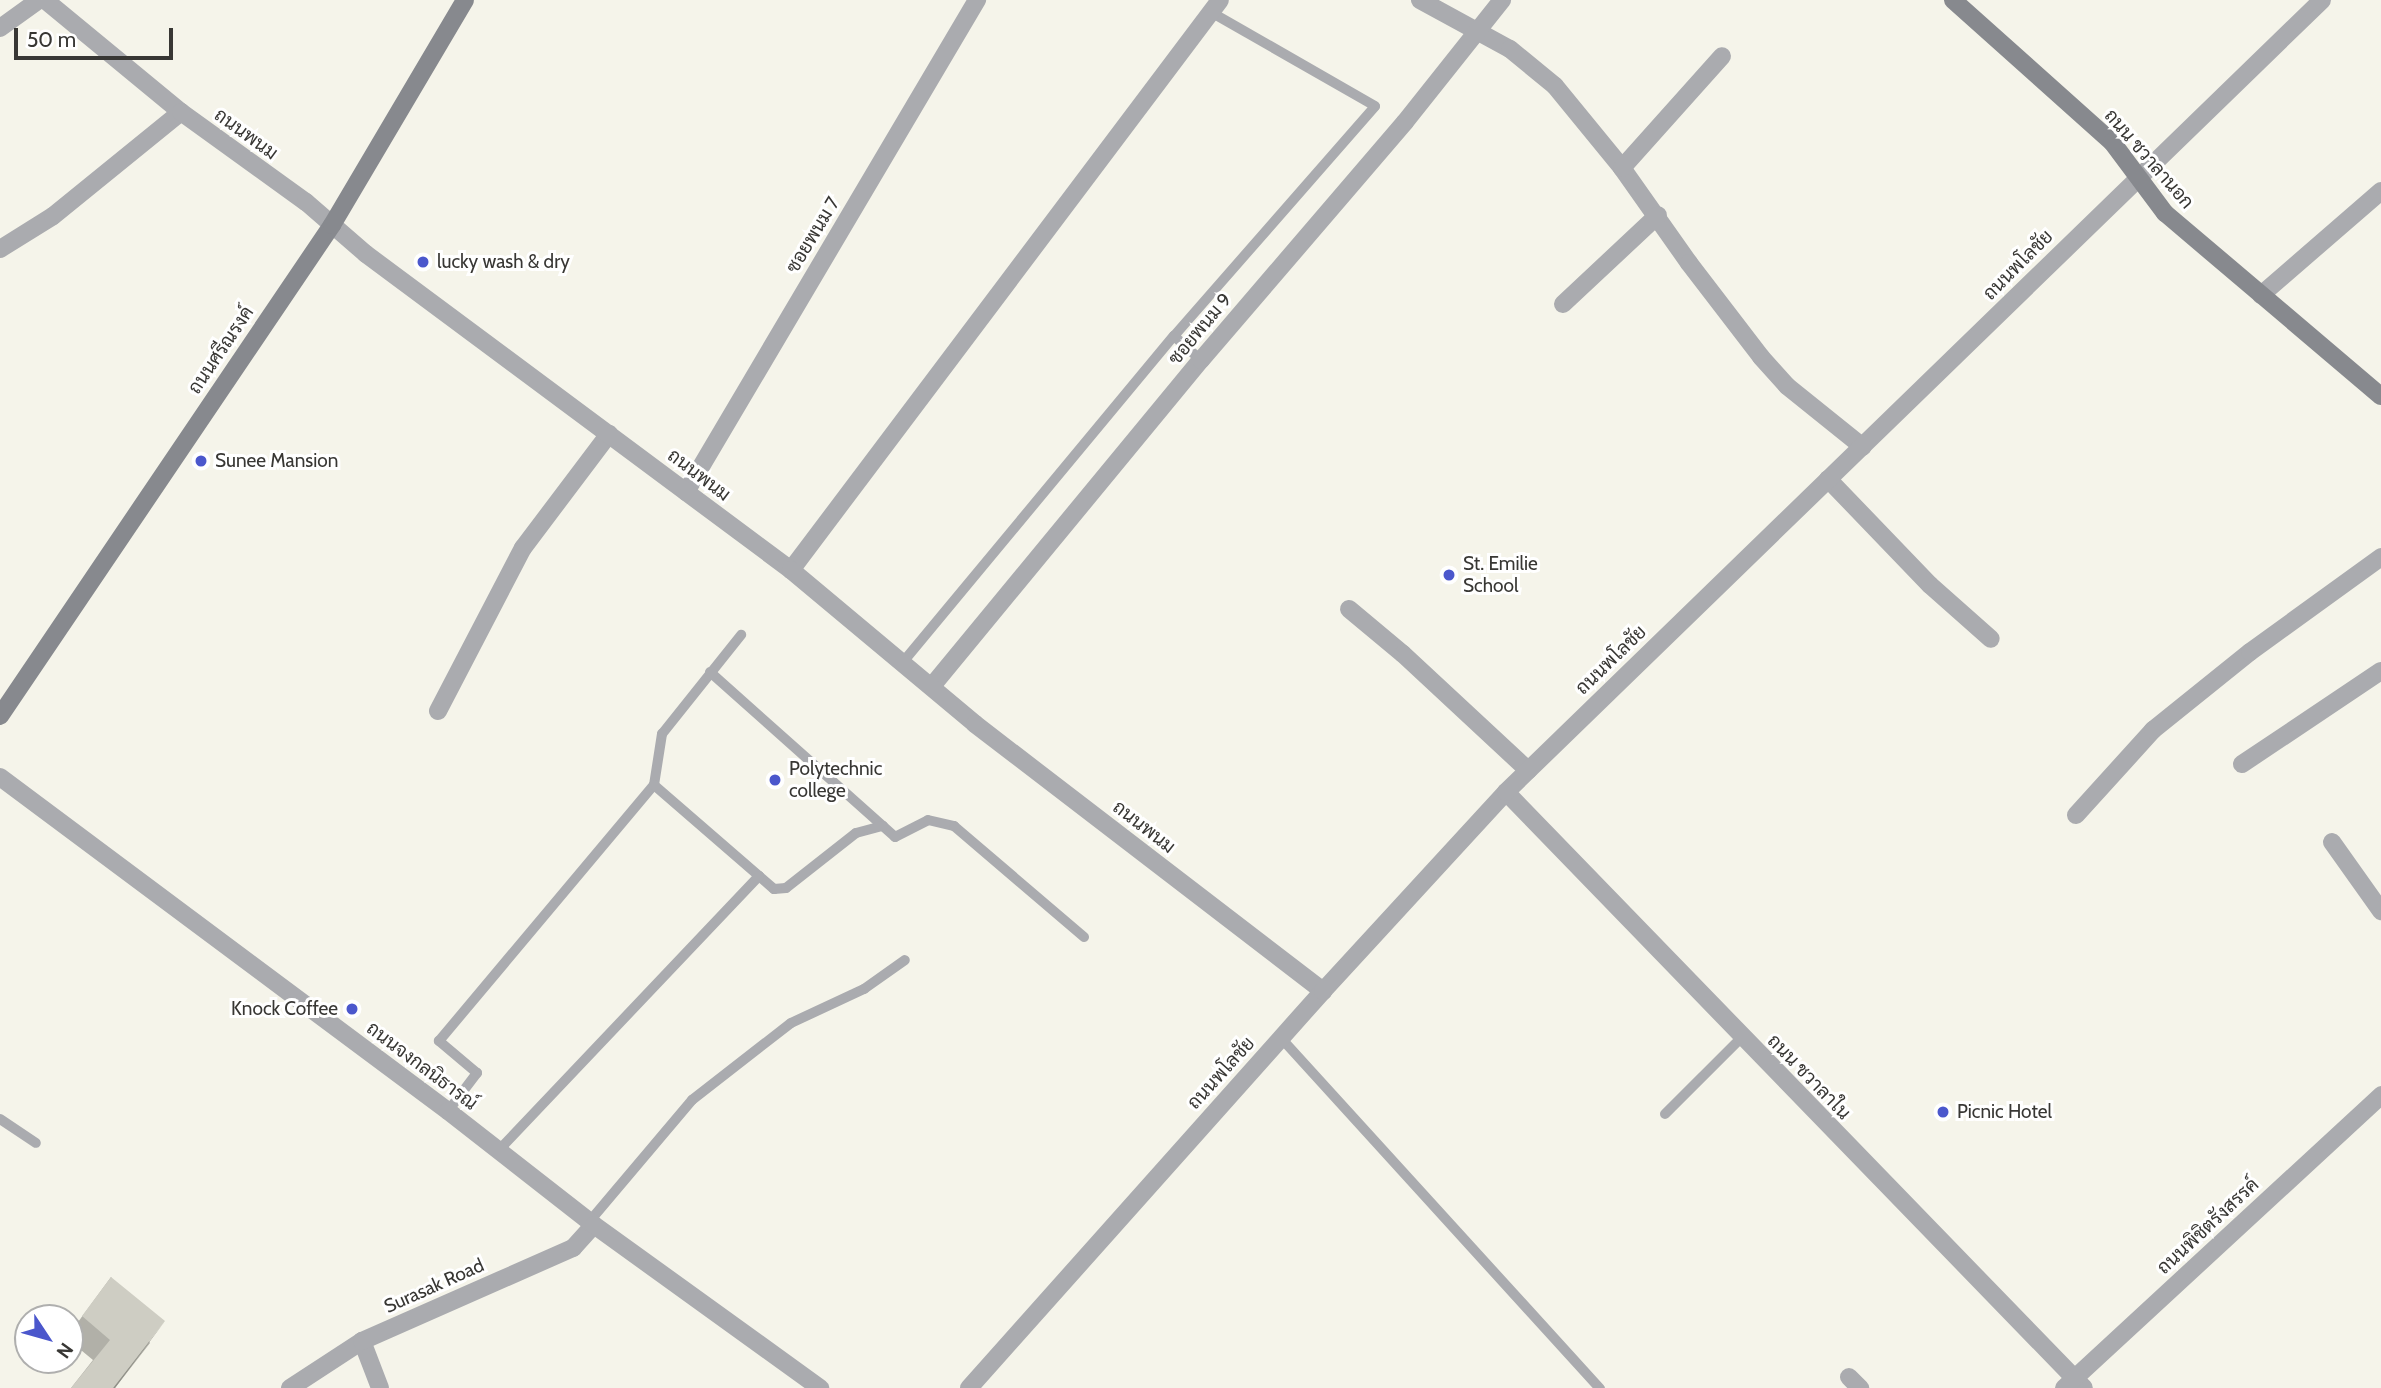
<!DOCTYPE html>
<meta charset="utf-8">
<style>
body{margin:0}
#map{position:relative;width:2381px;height:1388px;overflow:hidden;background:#f5f4ea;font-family:Cabin,Sarabun,sans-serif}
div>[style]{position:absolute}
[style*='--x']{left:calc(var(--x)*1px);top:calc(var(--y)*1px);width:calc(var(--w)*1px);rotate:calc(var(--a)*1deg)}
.service>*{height:10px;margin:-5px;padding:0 5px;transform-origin:5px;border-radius:5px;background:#aaabaf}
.minor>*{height:18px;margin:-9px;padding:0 9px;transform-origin:9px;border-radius:9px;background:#aaabaf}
.tertiary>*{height:18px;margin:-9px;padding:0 9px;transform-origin:9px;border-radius:9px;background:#aaabaf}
.secondary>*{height:18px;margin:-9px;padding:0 9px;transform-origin:9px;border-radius:9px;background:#87898e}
.wall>*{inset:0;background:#b1b0a8}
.shaded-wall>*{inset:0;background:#909088}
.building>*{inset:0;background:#cecdc3}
.dots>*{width:19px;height:19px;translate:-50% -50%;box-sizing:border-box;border:4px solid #fff;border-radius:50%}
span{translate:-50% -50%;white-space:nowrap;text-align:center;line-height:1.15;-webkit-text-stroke:6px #fff;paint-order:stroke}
.street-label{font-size:19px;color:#383734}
.poi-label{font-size:19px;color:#383734}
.left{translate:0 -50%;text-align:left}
.right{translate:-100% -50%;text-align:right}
.north{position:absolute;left:14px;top:1304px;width:70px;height:70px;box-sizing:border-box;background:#fff;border:2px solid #afafae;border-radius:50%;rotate:126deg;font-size:19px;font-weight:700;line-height:28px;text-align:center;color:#383734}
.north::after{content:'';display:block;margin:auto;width:24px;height:32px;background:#4b57cc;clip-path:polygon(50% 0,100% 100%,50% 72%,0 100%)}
.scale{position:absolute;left:14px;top:28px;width:159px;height:32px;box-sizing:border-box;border:4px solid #383734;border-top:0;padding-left:9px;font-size:21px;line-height:24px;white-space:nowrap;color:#383734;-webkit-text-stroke:5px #fff;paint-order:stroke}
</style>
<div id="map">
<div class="service">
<div style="--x:1174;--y:336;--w:36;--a:42"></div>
<div style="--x:903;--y:662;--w:424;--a:-50.3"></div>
<div style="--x:1174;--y:336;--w:305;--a:-48.8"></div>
<div style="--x:1375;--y:106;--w:189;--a:-150.2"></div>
<div style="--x:710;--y:672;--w:248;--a:41.7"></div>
<div style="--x:895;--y:837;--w:37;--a:-27"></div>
<div style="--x:928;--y:820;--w:27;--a:13"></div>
<div style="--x:954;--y:826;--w:171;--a:40.5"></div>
<div style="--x:654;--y:785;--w:52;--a:-81.1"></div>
<div style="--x:662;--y:734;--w:127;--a:-51.4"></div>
<div style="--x:759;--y:876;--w:20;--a:41"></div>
<div style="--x:774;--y:889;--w:12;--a:-5"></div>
<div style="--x:786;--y:888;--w:89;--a:-38.2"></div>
<div style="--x:856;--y:833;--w:28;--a:-15"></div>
<div style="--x:1281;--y:1038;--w:474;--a:47.7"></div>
<div style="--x:448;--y:1111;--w:48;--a:-52.7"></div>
<div style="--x:477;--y:1073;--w:50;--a:-139.9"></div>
<div style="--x:439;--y:1041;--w:334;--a:-50"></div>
<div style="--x:654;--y:785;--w:139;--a:40.9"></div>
<div style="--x:759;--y:876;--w:378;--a:133.5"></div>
<div style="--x:1665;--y:1114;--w:109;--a:-45"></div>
<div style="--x:0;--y:1119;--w:43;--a:33.7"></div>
<div style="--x:589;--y:1222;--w:160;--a:-49.8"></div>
<div style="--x:692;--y:1100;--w:125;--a:-37.9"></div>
<div style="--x:791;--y:1023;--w:81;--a:-25"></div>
<div style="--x:864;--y:989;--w:50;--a:-35.3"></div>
</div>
<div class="minor">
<div style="--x:1420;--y:0;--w:102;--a:28.6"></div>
<div style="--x:1510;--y:49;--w:58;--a:39.4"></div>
<div style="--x:1555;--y:86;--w:106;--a:50.7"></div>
<div style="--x:1622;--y:168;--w:116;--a:54.8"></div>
<div style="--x:1689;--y:263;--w:118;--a:52.5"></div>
<div style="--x:1761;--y:357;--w:39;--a:48"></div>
<div style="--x:1787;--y:386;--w:97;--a:38.8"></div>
<div style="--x:0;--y:28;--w:48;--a:-35.7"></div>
<div style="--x:1622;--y:168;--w:150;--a:-48.2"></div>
<div style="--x:0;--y:249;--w:62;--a:-31.9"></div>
<div style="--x:53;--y:216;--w:165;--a:-39.1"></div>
<div style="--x:2261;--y:295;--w:159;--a:-40.9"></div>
<div style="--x:1563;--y:304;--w:130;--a:-43.1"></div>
<div style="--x:1828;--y:479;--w:147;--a:46.1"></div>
<div style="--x:1930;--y:585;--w:81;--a:41.5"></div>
<div style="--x:686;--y:492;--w:572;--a:-59.4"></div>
<div style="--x:791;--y:570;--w:713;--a:-53.03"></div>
<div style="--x:1349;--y:609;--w:70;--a:39.8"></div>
<div style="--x:1403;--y:654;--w:171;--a:42.9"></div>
<div style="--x:932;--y:686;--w:423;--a:-50.5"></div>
<div style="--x:1201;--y:360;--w:313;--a:-49.4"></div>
<div style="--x:1405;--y:122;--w:156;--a:-51.5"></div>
<div style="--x:438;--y:711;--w:184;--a:-62.5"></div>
<div style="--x:523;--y:548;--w:143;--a:-53"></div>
<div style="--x:2242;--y:764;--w:167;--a:-33.8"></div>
<div style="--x:1506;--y:792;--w:830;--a:45.88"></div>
<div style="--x:2076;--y:815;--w:115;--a:-47.8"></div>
<div style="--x:2153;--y:730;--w:124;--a:-38.8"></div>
<div style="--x:2250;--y:652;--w:162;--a:-35.9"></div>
<div style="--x:2332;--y:842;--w:85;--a:54.6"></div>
<div style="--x:362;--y:1341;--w:50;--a:69"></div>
<div style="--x:1849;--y:1377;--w:16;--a:45"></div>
<div style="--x:290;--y:1388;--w:86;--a:-33.1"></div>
<div style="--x:362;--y:1341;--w:231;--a:-23.8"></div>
<div style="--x:573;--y:1248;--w:31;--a:-48"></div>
</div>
<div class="tertiary">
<div style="--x:45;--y:0;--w:176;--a:39.5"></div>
<div style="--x:181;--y:112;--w:154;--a:35.8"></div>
<div style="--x:306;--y:202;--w:79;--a:40.9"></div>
<div style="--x:366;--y:254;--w:530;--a:36.63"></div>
<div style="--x:791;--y:570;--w:240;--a:39.9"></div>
<div style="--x:975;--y:724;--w:439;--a:37.5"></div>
<div style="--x:0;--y:777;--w:559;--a:36.71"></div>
<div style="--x:448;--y:1111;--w:185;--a:38"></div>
<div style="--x:594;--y:1225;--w:279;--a:35.8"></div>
<div style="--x:969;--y:1388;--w:532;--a:-48.28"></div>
<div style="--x:1323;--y:991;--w:270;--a:-47.4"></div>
<div style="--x:1506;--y:792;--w:1137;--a:-44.14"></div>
<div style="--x:2064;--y:1388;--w:432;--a:-42.7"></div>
</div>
<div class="secondary">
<div style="--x:1953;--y:0;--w:213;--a:41.8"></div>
<div style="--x:2112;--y:142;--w:89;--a:53.3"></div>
<div style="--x:2165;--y:213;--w:283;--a:40.3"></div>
<div style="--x:0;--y:716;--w:593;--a:-55.93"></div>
<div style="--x:332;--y:225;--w:261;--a:-59.4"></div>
</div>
<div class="wall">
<div style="clip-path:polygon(111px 1277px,150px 1343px,115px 1388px,71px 1388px,93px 1360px,70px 1341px,70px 1333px)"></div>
</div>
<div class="shaded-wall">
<div style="clip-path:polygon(165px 1321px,115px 1388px,113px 1388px)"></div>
</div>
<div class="building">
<div style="clip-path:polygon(111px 1277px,165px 1321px,113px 1388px,71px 1388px,110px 1340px,82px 1316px)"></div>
</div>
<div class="dots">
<div style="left:423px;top:262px;background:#4b57cc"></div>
<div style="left:201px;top:461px;background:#4b57cc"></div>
<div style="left:1449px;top:575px;background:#4b57cc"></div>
<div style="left:775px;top:780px;background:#4b57cc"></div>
<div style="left:352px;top:1009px;background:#4b57cc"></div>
<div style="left:1943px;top:1112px;background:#4b57cc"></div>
</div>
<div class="street-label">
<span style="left:246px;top:134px;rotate:36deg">ถนนพนม</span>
<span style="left:2149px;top:159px;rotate:49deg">ถนน ชวาลานอก</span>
<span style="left:813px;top:235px;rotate:-59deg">ซอยพนม 7</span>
<span style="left:2018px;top:265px;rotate:-45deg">ถนนพโลชัย</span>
<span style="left:1200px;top:329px;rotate:-50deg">ซอยพนม 9</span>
<span style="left:221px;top:350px;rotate:-56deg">ถนนศรีณรงค์</span>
<span style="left:699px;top:475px;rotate:37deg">ถนนพนม</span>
<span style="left:1611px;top:660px;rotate:-44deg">ถนนพโลชัย</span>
<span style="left:1144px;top:827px;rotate:38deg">ถนนพนม</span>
<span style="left:422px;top:1066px;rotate:37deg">ถนนจงกลนิธารณ์</span>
<span style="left:1221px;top:1073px;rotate:-48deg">ถนนพโลชัย</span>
<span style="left:1809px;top:1077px;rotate:46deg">ถนน ชวาลาใน</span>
<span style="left:2208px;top:1226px;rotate:-43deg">ถนนพิชิตรังสรรค์</span>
<span style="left:434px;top:1286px;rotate:-24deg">Surasak Road</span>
</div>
<div class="poi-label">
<span class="left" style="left:437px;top:262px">lucky wash &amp; dry</span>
<span class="left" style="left:215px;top:461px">Sunee Mansion</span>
<span class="left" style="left:1463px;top:575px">St. Emilie<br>School</span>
<span class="left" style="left:789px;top:780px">Polytechnic<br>college</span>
<span class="right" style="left:338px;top:1009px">Knock Coffee</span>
<span class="left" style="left:1957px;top:1112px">Picnic Hotel</span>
</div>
<div class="north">N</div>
<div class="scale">50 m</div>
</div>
